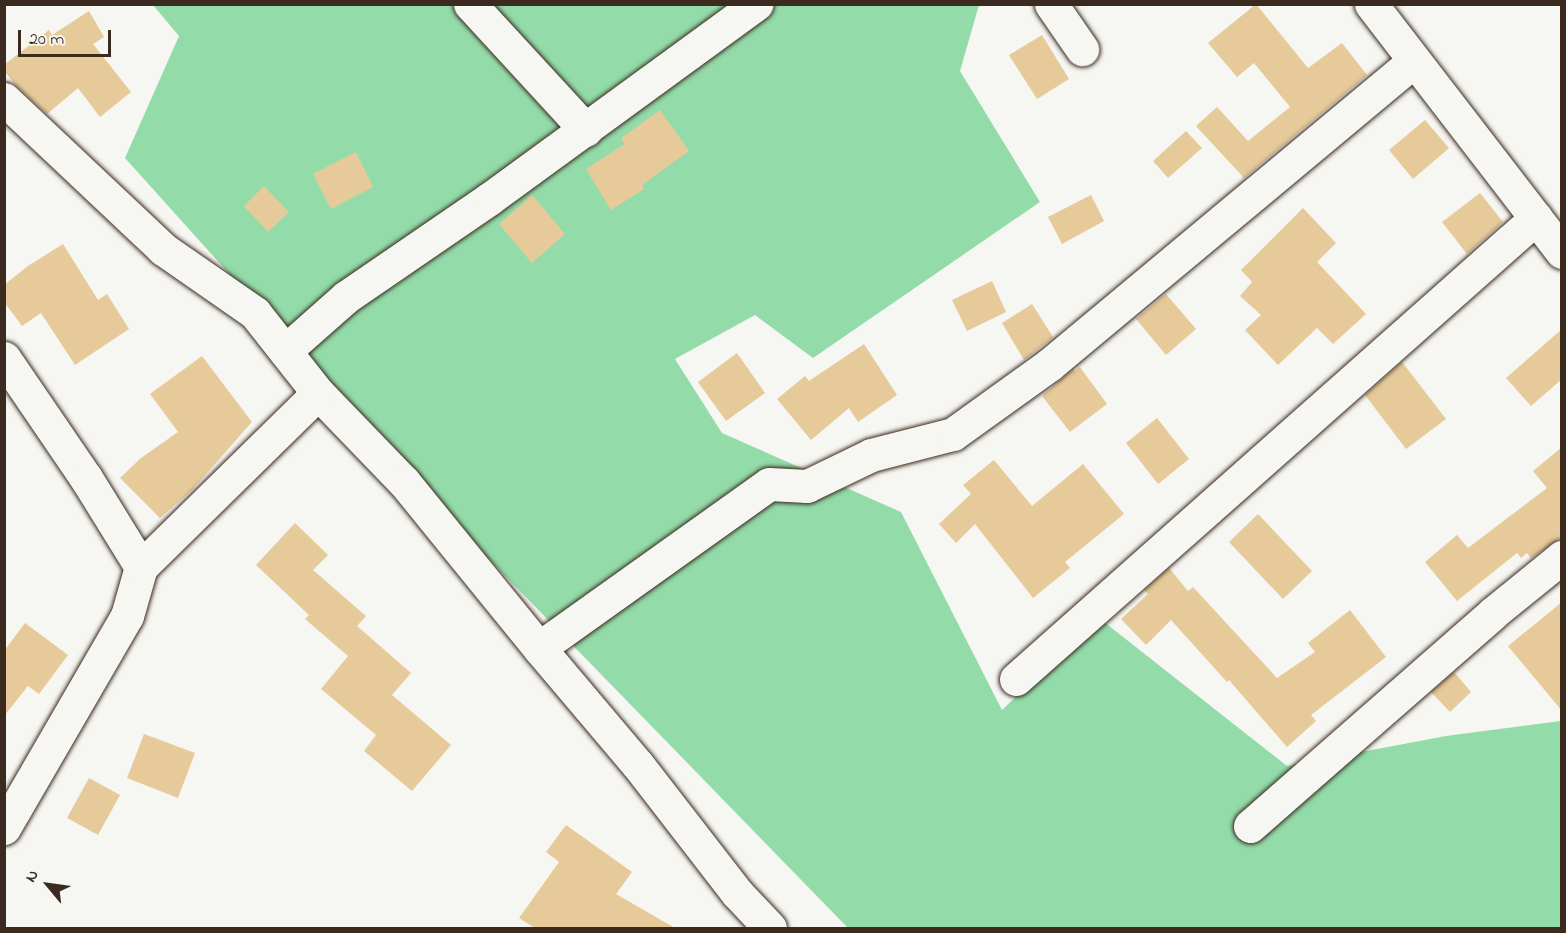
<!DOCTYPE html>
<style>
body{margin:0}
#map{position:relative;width:1566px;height:933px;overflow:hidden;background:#f6f6f2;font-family:"Indie Flower",sans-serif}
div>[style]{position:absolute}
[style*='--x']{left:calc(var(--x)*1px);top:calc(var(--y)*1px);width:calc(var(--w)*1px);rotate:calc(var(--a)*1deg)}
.green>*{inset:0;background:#93dcaa}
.building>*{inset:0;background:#e7ca9a}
.roads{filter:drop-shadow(0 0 2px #3b2a1e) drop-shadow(0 0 2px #3b2a1e)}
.minor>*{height:33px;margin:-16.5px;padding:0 16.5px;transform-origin:16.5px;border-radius:16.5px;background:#f6f6f2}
span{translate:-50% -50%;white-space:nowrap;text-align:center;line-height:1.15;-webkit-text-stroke:4.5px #f6f6f2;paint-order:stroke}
.frame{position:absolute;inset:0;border:6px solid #3b2a1e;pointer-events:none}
.north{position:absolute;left:18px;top:855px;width:60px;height:60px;-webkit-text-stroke:4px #f6f6f2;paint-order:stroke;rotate:299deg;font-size:16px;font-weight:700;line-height:24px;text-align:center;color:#3b2a1e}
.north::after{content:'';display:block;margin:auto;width:21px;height:27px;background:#3b2a1e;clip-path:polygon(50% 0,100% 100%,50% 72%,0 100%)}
.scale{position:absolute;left:18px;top:30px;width:93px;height:27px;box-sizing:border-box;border:3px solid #3b2a1e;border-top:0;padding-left:8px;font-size:18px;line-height:21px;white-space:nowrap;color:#3b2a1e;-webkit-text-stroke:4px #f6f6f2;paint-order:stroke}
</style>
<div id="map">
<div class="green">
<div style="clip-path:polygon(153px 5px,979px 5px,960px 71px,1040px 202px,813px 358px,755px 315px,675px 359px,722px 433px,901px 512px,1002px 710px,1099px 618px,1287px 766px,1446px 736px,1561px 721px,1561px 928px,848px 928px,448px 517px,125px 158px,179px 36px)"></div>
</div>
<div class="building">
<div style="clip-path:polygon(1256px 4px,1308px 68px,1342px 43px,1367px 75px,1244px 178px,1196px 126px,1217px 107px,1248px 141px,1290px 107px,1254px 63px,1237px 77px,1208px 43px)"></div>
<div style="clip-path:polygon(89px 11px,104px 37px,93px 44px,131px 92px,100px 117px,78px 88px,47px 114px,15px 84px,4px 71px,4px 65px,49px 30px,52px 35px)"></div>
<div style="clip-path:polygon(1042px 35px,1069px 79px,1037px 99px,1009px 55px)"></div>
<div style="clip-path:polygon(660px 110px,689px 151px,642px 185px,644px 189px,611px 210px,586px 169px,625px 144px,621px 138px)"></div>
<div style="clip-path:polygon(1425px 120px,1449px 148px,1413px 179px,1389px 150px)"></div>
<div style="clip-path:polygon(1186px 131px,1202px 148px,1168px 178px,1153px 161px)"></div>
<div style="clip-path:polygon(356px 152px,373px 187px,331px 209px,313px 174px)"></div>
<div style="clip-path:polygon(264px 186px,289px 212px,268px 232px,244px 206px)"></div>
<div style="clip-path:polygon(1480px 193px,1503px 222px,1467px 254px,1442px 222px)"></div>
<div style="clip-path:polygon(532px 195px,565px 234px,532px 263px,499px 224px)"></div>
<div style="clip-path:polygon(1091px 195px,1104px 221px,1062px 244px,1048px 217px)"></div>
<div style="clip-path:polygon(1303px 208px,1336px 243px,1317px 262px,1366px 314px,1333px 344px,1317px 328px,1278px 365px,1245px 330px,1261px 315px,1240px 296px,1252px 282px,1241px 270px)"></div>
<div style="clip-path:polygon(63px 244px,98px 300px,107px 294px,129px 329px,75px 365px,41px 313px,22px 326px,4px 302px,4px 285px,28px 266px)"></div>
<div style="clip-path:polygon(992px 281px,1006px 312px,967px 331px,952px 300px)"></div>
<div style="clip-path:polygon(1166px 294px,1196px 329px,1166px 355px,1136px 319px)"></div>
<div style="clip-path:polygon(1032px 304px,1053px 337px,1024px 360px,1002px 323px)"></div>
<div style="clip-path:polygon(1562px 329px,1562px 379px,1531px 406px,1506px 378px)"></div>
<div style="clip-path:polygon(864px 344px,897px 395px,858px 422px,849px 408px,811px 440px,777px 399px,805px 376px,809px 381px)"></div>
<div style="clip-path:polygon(737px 353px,765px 393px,726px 421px,698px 382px)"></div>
<div style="clip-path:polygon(202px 356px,252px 422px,191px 491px,160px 518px,120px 478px,141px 458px,178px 432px,150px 394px)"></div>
<div style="clip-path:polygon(1402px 362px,1446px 419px,1406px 449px,1365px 395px)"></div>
<div style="clip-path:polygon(1080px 367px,1107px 404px,1070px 432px,1042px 396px,1073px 369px,1075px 371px)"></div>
<div style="clip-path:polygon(1157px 418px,1189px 459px,1158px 484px,1126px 443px)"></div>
<div style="clip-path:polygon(1562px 447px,1562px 537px,1531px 558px,1527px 553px,1521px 558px,1517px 553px,1457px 601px,1425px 562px,1457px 535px,1468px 548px,1547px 488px,1533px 471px)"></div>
<div style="clip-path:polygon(994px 460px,1032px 506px,1083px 464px,1124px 514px,1065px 562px,1070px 568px,1033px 598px,975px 524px,956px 543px,939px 524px,971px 494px,963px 485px)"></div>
<div style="clip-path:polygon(1258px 514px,1312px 571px,1283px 599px,1229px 542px)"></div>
<div style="clip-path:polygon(295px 523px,328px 555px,313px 570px,366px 616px,357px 626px,411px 673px,392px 695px,451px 745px,412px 791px,364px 751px,376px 735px,321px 689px,348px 656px,305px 619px,309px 615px,256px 565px)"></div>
<div style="clip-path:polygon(1169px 568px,1188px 591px,1193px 587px,1277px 678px,1315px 652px,1308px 643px,1350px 610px,1386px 657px,1311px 715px,1316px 721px,1287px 747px,1229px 680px,1227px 682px,1171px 620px,1146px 645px,1121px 619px,1148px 594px,1144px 590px)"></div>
<div style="clip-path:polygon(1562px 602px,1562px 711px,1508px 646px)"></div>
<div style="clip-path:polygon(25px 623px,68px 655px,39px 694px,28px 686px,4px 716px,4px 651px)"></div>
<div style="clip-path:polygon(1454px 672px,1471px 692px,1450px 712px,1431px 692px)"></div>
<div style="clip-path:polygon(144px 734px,195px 753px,178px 798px,127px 778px)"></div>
<div style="clip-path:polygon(89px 778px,120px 795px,98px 835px,67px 818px)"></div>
<div style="clip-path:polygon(566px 825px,632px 872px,616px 894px,675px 928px,535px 928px,519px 918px,559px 862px,546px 852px)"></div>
</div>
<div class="roads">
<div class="minor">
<div style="--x:470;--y:4;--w:171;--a:47.4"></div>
<div style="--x:1051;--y:4;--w:55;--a:55.4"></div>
<div style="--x:1371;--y:4;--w:313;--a:52.4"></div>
<div style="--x:4;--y:99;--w:219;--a:43.3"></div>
<div style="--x:163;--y:249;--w:112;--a:34.8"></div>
<div style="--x:255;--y:313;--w:102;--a:51.8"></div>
<div style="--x:318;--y:393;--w:124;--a:46"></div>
<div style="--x:404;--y:482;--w:214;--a:50.9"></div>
<div style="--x:539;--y:648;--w:153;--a:49.8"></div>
<div style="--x:638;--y:765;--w:162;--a:52.3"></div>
<div style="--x:737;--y:893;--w:48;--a:46.7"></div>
<div style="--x:285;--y:351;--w:81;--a:-41.5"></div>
<div style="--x:346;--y:297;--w:173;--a:-34.4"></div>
<div style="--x:489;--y:199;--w:331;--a:-36.1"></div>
<div style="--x:4;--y:358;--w:145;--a:55.7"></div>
<div style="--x:86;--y:478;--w:105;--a:58.3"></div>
<div style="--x:539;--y:648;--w:282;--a:-35.5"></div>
<div style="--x:769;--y:484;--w:38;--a:3"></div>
<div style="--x:807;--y:486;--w:71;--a:-25.8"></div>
<div style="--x:871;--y:455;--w:85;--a:-14.4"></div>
<div style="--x:953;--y:434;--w:118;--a:-35.7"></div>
<div style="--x:1049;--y:365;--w:475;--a:-39.8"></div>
<div style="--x:1016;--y:679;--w:695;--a:-41.56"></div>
<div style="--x:1250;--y:826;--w:323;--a:-41.2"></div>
<div style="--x:1493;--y:613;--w:89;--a:-39.1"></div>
<div style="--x:4;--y:828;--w:245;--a:-59.9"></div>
<div style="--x:127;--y:616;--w:51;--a:-74.1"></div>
<div style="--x:141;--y:567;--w:248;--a:-44.5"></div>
</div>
</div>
<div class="frame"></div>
<div class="north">N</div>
<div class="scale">20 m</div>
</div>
